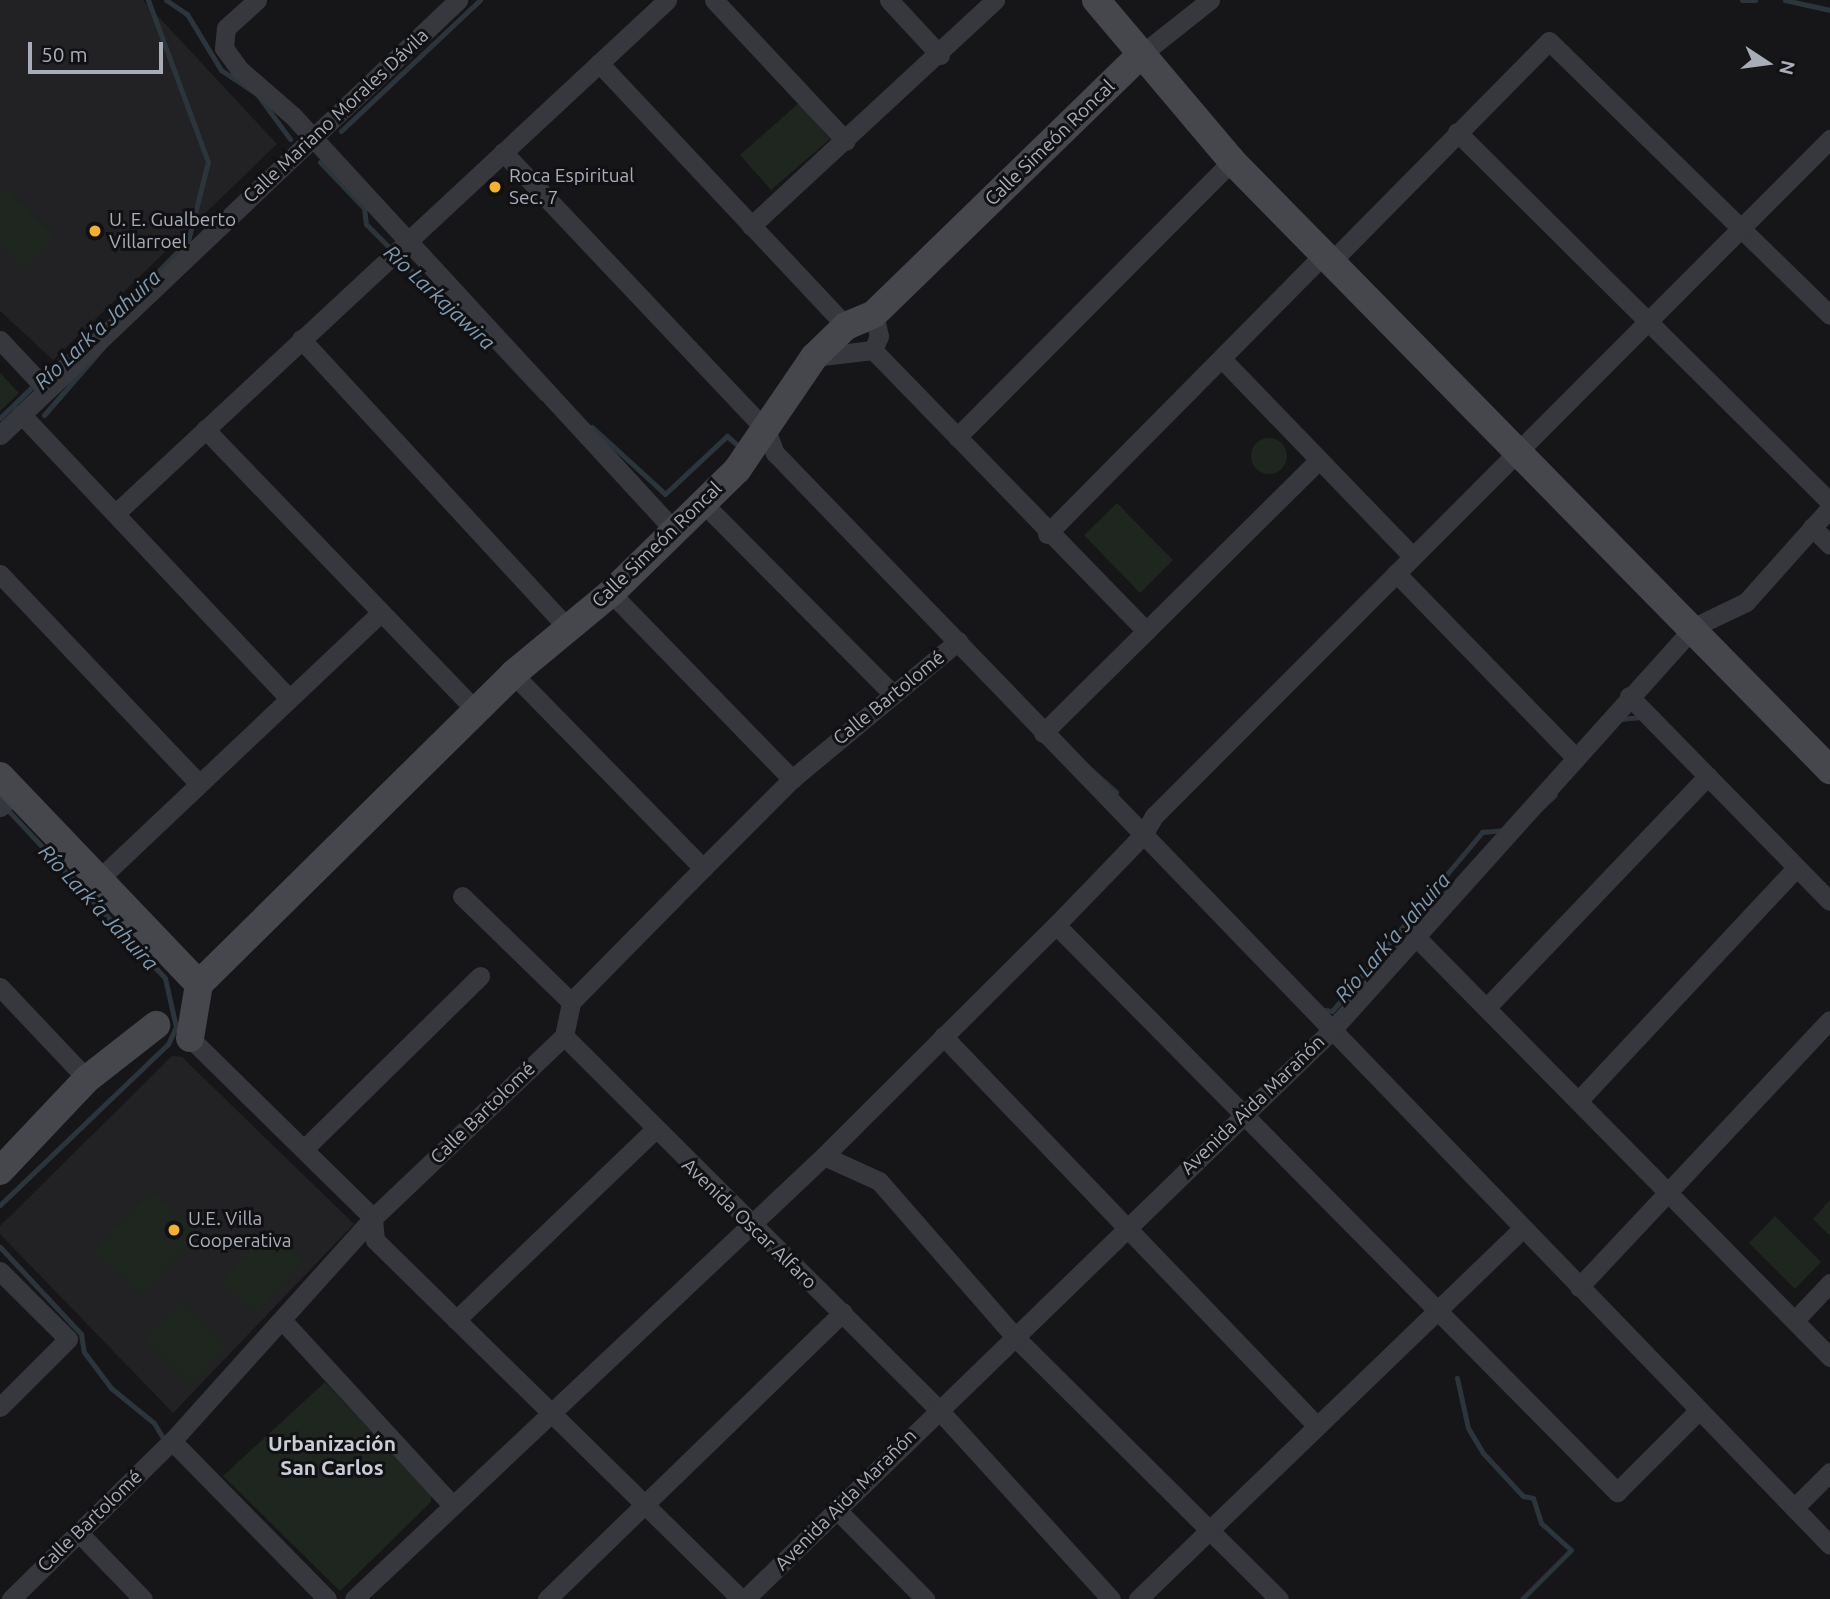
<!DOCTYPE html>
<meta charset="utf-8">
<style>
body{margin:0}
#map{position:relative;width:1830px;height:1599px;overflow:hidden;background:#161618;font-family:Ubuntu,sans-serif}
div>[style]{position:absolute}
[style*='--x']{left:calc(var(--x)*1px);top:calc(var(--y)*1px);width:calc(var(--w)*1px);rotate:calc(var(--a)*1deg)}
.built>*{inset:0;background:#222225}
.green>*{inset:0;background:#1e261f}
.round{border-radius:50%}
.stream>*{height:5px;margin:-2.5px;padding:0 2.5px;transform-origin:2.5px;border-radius:2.5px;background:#2c353c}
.street>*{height:19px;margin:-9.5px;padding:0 9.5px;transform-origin:9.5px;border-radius:9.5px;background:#37383d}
.secondary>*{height:28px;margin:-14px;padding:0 14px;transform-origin:14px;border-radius:14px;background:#45474d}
.dots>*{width:19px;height:19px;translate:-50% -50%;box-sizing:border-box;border:4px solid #111113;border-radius:50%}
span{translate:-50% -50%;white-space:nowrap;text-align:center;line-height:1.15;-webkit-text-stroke:6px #111113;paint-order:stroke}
.street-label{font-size:19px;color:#a8adb8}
.poi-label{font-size:19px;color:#a8adb8}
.left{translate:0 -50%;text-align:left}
.water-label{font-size:21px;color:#7f9bb3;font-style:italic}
.neighbourhood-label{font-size:21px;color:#c9ccd4;font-weight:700}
.north{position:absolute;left:1732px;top:28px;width:70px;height:70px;-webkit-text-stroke:5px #111113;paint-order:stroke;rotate:103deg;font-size:19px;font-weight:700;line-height:28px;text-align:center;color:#a8adb8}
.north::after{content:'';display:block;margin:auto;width:24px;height:32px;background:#a8adb8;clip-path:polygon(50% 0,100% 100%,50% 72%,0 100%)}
.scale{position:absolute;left:28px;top:42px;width:135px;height:32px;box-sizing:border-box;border:4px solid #a8adb8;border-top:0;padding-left:9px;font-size:21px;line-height:24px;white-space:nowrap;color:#a8adb8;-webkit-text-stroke:5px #111113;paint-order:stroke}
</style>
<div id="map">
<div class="built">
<div style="clip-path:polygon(0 0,143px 0,277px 144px,53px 360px,0 311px)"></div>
<div style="clip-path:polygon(172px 1056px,182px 1057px,354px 1224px,173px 1413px,0 1234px,0 1226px)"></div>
</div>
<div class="green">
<div style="clip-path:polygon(799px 103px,830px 139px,771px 190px,740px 155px)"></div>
<div style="clip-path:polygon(6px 188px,55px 238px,24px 269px,0 245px,0 194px)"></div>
<div style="clip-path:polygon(0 373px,19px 393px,0 411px)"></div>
<div class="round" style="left:1251px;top:438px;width:36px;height:36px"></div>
<div style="clip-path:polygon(1117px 503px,1173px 560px,1140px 593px,1084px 535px)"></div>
<div style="clip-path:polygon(151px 1190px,199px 1235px,141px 1297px,93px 1251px)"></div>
<div style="clip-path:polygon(1830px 1200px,1830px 1236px,1813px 1219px)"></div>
<div style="clip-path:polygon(1775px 1216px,1821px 1262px,1795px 1289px,1749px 1243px)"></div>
<div style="clip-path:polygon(271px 1228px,305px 1259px,255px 1315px,220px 1284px)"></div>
<div style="clip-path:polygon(182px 1300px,228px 1346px,191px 1385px,144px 1338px)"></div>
<div style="clip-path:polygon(325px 1382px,431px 1494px,431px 1502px,340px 1591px,223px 1476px)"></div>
</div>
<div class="stream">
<div style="--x:166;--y:0;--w:25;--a:34"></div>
<div style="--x:187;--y:14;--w:66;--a:58.7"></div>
<div style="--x:221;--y:70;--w:43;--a:33.7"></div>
<div style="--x:257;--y:94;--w:56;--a:53.7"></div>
<div style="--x:1742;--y:0;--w:13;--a:0"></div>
<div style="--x:1785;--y:0;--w:46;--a:12.5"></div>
<div style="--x:341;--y:131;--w:191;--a:-43.3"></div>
<div style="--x:320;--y:162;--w:64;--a:46.3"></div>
<div style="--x:364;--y:208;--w:16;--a:83"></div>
<div style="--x:366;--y:224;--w:37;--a:45"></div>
<div style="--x:398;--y:259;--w:101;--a:41"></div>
<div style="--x:127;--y:303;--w:87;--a:-45.5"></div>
<div style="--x:188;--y:241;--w:81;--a:-75.8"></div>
<div style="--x:208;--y:162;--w:173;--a:-110.3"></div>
<div style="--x:485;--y:337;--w:83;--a:46.9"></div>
<div style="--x:42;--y:377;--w:93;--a:-39.3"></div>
<div style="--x:44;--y:415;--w:94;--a:-48.9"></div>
<div style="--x:0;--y:418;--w:49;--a:-44.2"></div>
<div style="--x:592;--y:427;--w:99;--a:42.5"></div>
<div style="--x:665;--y:494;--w:85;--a:-43.1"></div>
<div style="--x:727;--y:436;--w:18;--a:41"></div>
<div style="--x:1621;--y:719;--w:20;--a:-6"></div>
<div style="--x:1081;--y:761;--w:47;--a:41.5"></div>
<div style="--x:1530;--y:818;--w:34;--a:-43"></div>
<div style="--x:1325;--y:1010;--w:7;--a:8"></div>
<div style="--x:1332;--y:1011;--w:234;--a:-50"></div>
<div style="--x:1482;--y:832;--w:21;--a:-5"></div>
<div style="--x:0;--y:1205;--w:233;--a:-43.8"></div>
<div style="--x:168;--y:1044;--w:19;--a:-65"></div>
<div style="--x:176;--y:1027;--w:50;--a:-102.7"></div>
<div style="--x:165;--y:978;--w:233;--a:-133.1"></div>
<div style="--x:0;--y:1247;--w:119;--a:47"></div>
<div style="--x:81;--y:1334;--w:18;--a:81"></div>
<div style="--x:84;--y:1352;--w:45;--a:53.1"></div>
<div style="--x:111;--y:1388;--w:55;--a:39.1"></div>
<div style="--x:154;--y:1423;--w:23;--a:59"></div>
<div style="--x:1457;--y:1378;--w:51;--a:77.6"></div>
<div style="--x:1468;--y:1428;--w:29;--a:59"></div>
<div style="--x:1483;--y:1453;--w:59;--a:47.1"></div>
<div style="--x:1523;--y:1496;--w:10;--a:11"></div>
<div style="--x:1533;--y:1498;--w:26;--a:72"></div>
<div style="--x:1541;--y:1523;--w:40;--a:42"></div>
<div style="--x:1571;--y:1550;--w:69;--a:135"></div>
</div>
<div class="street">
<div style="--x:257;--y:0;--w:42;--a:137.9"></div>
<div style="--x:226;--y:28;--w:20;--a:96"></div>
<div style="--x:224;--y:48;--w:26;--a:54"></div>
<div style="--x:239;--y:69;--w:72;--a:41"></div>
<div style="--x:293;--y:116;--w:561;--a:47.38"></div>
<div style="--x:714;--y:0;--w:193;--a:46.9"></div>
<div style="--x:889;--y:0;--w:75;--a:47.2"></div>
<div style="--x:1138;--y:57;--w:92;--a:-38.4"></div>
<div style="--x:599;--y:63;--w:361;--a:46.8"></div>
<div style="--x:1457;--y:132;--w:525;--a:44.77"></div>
<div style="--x:503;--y:152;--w:383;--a:46.6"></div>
<div style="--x:766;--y:430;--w:25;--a:69"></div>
<div style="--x:775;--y:453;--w:1518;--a:45.99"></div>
<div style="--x:751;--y:226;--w:333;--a:-42.8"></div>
<div style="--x:1331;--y:262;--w:310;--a:-45.4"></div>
<div style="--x:1549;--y:41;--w:392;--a:44.3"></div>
<div style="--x:301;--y:339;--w:392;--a:47.3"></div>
<div style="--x:0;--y:340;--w:69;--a:46.8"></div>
<div style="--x:873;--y:350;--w:392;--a:45.8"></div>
<div style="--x:814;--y:357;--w:59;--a:-6.8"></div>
<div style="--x:873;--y:350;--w:15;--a:-67"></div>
<div style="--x:879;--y:336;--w:23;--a:-103"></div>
<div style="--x:1222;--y:359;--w:274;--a:46"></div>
<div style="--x:21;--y:414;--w:389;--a:46.7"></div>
<div style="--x:205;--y:429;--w:391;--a:46.1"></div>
<div style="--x:0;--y:435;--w:632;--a:-43.52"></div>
<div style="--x:957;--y:437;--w:390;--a:-45.1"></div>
<div style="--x:701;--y:501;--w:268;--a:45.2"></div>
<div style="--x:116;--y:513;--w:753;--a:-42.95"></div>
<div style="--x:1812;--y:527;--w:25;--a:45"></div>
<div style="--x:1047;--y:534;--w:394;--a:-45.3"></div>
<div style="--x:1396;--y:573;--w:258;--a:45.8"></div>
<div style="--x:0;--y:574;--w:288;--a:46.5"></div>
<div style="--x:611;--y:593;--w:260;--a:45.8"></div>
<div style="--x:513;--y:674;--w:272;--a:45.6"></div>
<div style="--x:1629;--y:696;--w:287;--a:45.6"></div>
<div style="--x:1043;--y:733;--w:388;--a:-44.7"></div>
<div style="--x:0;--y:807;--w:22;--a:-43"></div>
<div style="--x:99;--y:879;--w:388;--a:-43.4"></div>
<div style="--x:462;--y:896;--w:152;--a:44.2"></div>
<div style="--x:1056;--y:925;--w:798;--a:45.3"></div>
<div style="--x:1617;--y:1492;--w:116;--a:-45"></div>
<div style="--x:1416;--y:937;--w:590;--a:45.41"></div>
<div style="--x:0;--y:987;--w:127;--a:46.6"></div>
<div style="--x:1486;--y:1008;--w:321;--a:-46.3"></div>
<div style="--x:564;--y:1036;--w:528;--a:44.92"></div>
<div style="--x:938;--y:1409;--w:257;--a:47.7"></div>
<div style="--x:943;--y:1036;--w:540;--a:46.2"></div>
<div style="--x:190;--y:1038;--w:257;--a:44.5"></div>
<div style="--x:373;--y:1218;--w:22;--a:85"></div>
<div style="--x:375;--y:1240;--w:513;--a:44.45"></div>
<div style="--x:1578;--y:1101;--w:320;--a:-46.9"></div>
<div style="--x:304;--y:1149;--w:247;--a:-44.5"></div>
<div style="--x:824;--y:1156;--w:60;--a:24.4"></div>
<div style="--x:879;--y:1181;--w:210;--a:48.9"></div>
<div style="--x:1017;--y:1339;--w:369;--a:44.8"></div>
<div style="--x:0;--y:1271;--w:96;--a:45"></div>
<div style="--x:68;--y:1339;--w:96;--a:135"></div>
<div style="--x:1579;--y:1287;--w:366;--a:-46.8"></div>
<div style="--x:282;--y:1320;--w:250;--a:47.4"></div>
<div style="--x:456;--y:1320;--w:273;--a:-43.8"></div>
<div style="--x:1795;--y:1320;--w:51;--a:-46.6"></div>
<div style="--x:172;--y:1441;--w:221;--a:45.5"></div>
<div style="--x:1794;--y:1508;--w:51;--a:-45"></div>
<div style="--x:836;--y:1509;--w:127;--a:45.3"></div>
<div style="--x:78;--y:1532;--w:93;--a:45.9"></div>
<div style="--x:11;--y:1599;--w:226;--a:-44.5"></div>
<div style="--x:172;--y:1441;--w:300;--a:-48"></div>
<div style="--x:373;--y:1218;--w:264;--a:-43.6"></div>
<div style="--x:564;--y:1036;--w:35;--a:-78"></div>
<div style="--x:571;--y:1002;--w:188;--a:-45.4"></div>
<div style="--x:703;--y:868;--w:126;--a:-45"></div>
<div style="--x:792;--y:779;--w:216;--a:-39.7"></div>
<div style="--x:354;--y:1599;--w:646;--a:-43.31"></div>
<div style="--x:824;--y:1156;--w:327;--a:-44.9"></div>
<div style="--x:1056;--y:925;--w:125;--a:-46"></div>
<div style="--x:1143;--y:835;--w:22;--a:-60"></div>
<div style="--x:1154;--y:816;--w:957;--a:-45.04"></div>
<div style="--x:547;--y:1599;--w:412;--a:-44.1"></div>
<div style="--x:745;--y:1599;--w:818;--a:-44.11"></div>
<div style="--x:1332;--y:1030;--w:542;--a:-48.07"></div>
<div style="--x:1694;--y:627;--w:58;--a:-25.7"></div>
<div style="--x:1746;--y:602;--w:126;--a:-48.2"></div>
<div style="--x:1138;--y:1599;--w:533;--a:-43.94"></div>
</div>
<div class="secondary">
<div style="--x:1096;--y:0;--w:211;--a:49.8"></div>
<div style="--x:1232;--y:161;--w:854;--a:45.52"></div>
<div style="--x:0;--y:776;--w:288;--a:46.3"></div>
<div style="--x:190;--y:1038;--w:55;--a:-80.5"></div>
<div style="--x:199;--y:984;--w:441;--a:-44.6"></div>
<div style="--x:513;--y:674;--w:127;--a:-39.6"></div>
<div style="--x:611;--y:593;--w:176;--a:-44.3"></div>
<div style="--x:737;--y:470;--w:137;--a:-55.7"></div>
<div style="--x:814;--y:357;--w:45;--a:-44.1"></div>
<div style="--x:846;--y:326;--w:30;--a:-23"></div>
<div style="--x:874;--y:314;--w:368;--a:-44.2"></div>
<div style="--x:0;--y:1171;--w:127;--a:-46.6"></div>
<div style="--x:87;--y:1079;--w:88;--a:-38"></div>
</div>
<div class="dots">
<div style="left:495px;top:187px;background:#f2b134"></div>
<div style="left:95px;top:231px;background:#f2b134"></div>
<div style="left:174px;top:1230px;background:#f2b134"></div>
</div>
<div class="street-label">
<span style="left:336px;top:116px;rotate:-43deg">Calle Mariano Morales Dávila</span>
<span style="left:1050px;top:143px;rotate:-44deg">Calle Simeón Roncal</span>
<span style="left:657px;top:545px;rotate:-44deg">Calle Simeón Roncal</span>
<span style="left:889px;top:698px;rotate:-39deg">Calle Bartolomé</span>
<span style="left:1253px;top:1105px;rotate:-44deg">Avenida Aida Marañón</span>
<span style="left:483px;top:1113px;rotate:-44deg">Calle Bartolomé</span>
<span style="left:749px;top:1224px;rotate:44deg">Avenida Oscar Alfaro</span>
<span style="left:846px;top:1500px;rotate:-45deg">Avenida Aida Marañón</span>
<span style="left:90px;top:1521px;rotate:-44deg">Calle Bartolomé</span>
</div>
<div class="poi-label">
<span class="left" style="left:509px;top:187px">Roca Espiritual<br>Sec. 7</span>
<span class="left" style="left:109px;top:231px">U. E. Gualberto<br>Villarroel</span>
<span class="left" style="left:188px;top:1230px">U.E. Villa<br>Cooperativa</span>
</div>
<div class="water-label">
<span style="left:440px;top:297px;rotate:43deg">Río Larkajawira</span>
<span style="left:97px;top:329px;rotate:-43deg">Río Lark’a Jahuira</span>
<span style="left:99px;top:907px;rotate:47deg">Río Lark’a Jahuira</span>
<span style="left:1392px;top:937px;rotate:-49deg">Río Lark’a Jahuira</span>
</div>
<div class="neighbourhood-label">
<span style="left:332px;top:1455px">Urbanización<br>San Carlos</span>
</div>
<div class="north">N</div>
<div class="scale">50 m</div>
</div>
